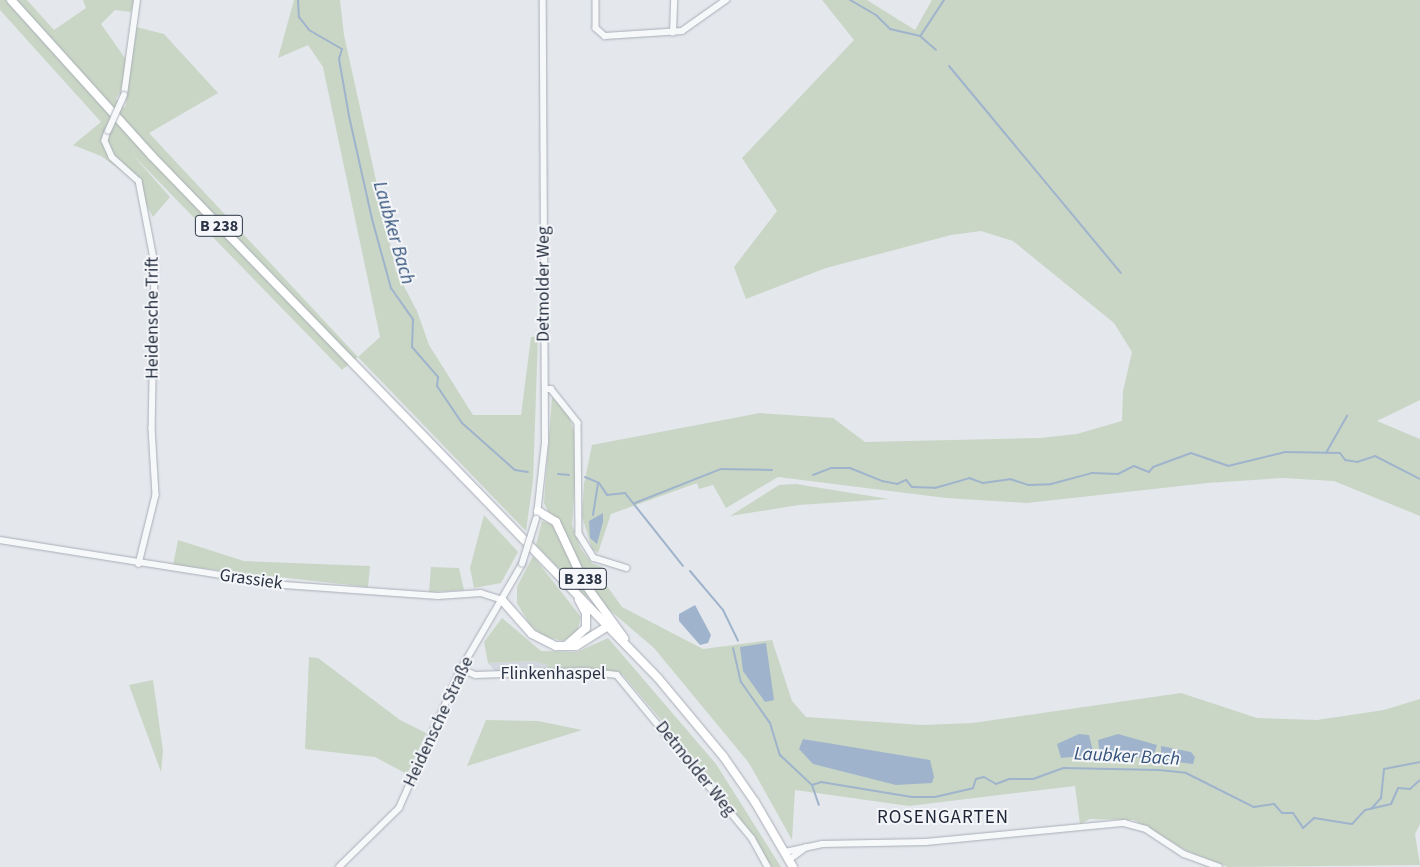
<!DOCTYPE html>
<meta charset="utf-8">
<style>
body{margin:0}
#map{position:relative;width:1420px;height:867px;overflow:hidden;background:#e4e7ec;font-family:"Source Sans 3",sans-serif}
div>[style]{position:absolute}
[style*='--x']{left:calc(var(--x)*1px);top:calc(var(--y)*1px);width:calc(var(--w)*1px);rotate:calc(var(--a)*1deg)}
.built>*{inset:0;background:#d2d6de}
.green>*{inset:0;background:#c9d6c5}
.water>*{inset:0;background:#9fb4cc}
.stream>*{height:2px;margin:-1px;padding:0 1px;transform-origin:1px;border-radius:1px;background:#9fb4cc}
.roads{filter:drop-shadow(0 0 1px #a9aeb7) drop-shadow(0 0 1px #a9aeb7)}
.minor>*{height:5.5px;margin:-2.75px;padding:0 2.75px;transform-origin:2.75px;border-radius:2.75px;background:#f7f8fa}
.major>*{height:8px;margin:-4px;padding:0 4px;transform-origin:4px;border-radius:4px;background:#fff}
.bridges{filter:drop-shadow(0 0 1px #a9aeb7) drop-shadow(0 0 1px #a9aeb7)}
.minor-bridge>*{height:5.5px;margin:-2.75px;padding:0 2.75px;transform-origin:2.75px;border-radius:2.75px;background:#f7f8fa}
span{translate:-50% -50%;white-space:nowrap;text-align:center;line-height:1.15;-webkit-text-stroke:4px #f4f6f9;paint-order:stroke}
.shield-label span{padding:1px 4px;background:#f4f6f9;border:1px solid;border-radius:4px;-webkit-text-stroke-width:0}
.shield-label{font-size:16px;color:#2b3445;font-weight:700}
.street-label{font-size:18px;color:#2b3445}
.water-label{font-size:19px;color:#34527a;font-style:italic}
.neighbourhood-label{font-size:19px;color:#1d2536;letter-spacing:1px}
</style>
<div id="map">
<div class="built">
<div style="clip-path:polygon(534px 661px,547px 665px,548px 669px,496px 672px,488px 663px)"></div>
</div>
<div class="green">
<div style="clip-path:polygon(0 0,27px 0,54px 30px,86px 8px,83px 0,134px 0,131px 12px,115px 10px,101px 24px,127px 61px,124px 83px,116px 99px,125px 108px,136px 27px,164px 34px,218px 93px,149px 133px,358px 357px,380px 337px,323px 67px,308px 45px,278px 58px,294px 0,340px 0,344px 35px,396px 271px,417px 311px,429px 345px,473px 415px,521px 415px,531px 337px,538px 336px,533px 481px,526px 531px,358px 357px,342px 370px,132px 154px,170px 197px,153px 217px,132px 178px,101px 156px,73px 145px,101px 122px,0 10px)"></div>
<div style="clip-path:polygon(822px 0,867px 0,915px 30px,932px 0,1420px 0,1420px 400px,1377px 421px,1420px 439px,1420px 516px,1334px 481px,1282px 478px,1208px 483px,1027px 503px,946px 498px,778px 477px,726px 508px,713px 485px,699px 489px,697px 483px,611px 514px,598px 553px,592px 549px,582px 516px,584px 484px,592px 445px,760px 413px,833px 418px,865px 442px,1040px 438px,1077px 434px,1122px 421px,1123px 391px,1132px 352px,1114px 323px,1013px 241px,981px 231px,951px 235px,826px 268px,746px 299px,734px 267px,777px 211px,742px 158px,854px 40px)"></div>
<div style="clip-path:polygon(evenodd,552px 397px,567px 411px,578px 443px,572px 525px,581px 549px,592px 563px,606px 569px,607px 586px,622px 607px,703px 649px,772px 640px,792px 701px,806px 717px,922px 725px,972px 723px,1181px 693px,1257px 718px,1317px 720px,1384px 710px,1420px 699px,1420px 824px,1415px 834px,1420px 865px,1228px 867px,1187px 851px,1134px 820px,1090px 819px,1080px 824px,1075px 786px,909px 806px,795px 790px,792px 840px,749px 763px,654px 648px,605px 606px,588px 584px,560px 522px,548px 511px,544px 503px,552px 397px,803px 739px,900px 758px,932px 783px,813px 764px,803px 739px)"></div>
<div style="clip-path:polygon(796px 484px,889px 499px,799px 505px,730px 516px,779px 485px)"></div>
<div style="clip-path:polygon(484px 515px,518px 552px,501px 583px,474px 588px,470px 568px)"></div>
<div style="clip-path:polygon(542px 521px,553px 524px,589px 600px,536px 545px)"></div>
<div style="clip-path:polygon(178px 540px,244px 561px,370px 566px,368px 587px,173px 565px)"></div>
<div style="clip-path:polygon(533px 556px,581px 617px,577px 632px,563px 641px,543px 636px,530px 625px,517px 603px,517px 587px)"></div>
<div style="clip-path:polygon(431px 567px,459px 568px,464px 590px,429px 592px)"></div>
<div style="clip-path:polygon(502px 618px,541px 651px,577px 652px,608px 638px,716px 764px,781px 867px,772px 867px,719px 788px,622px 674px,586px 667px,548px 669px,547px 665px,534px 661px,488px 663px,484px 642px)"></div>
<div style="clip-path:polygon(309px 657px,318px 658px,400px 720px,426px 733px,407px 774px,375px 757px,305px 749px)"></div>
<div style="clip-path:polygon(153px 680px,163px 751px,161px 772px,129px 685px)"></div>
<div style="clip-path:polygon(486px 720px,538px 721px,582px 730px,467px 766px)"></div>
</div>
<div class="water">
<div style="clip-path:polygon(603px 513px,603px 522px,597px 544px,590px 538px,589px 521px)"></div>
<div style="clip-path:polygon(695px 605px,711px 635px,708px 643px,700px 645px,679px 621px,679px 614px)"></div>
<div style="clip-path:polygon(766px 643px,774px 700px,765px 702px,743px 671px,740px 647px)"></div>
<div style="clip-path:polygon(1079px 734px,1089px 735px,1094px 755px,1061px 758px,1057px 744px)"></div>
<div style="clip-path:polygon(1118px 734px,1157px 745px,1153px 758px,1100px 757px,1098px 740px)"></div>
<div style="clip-path:polygon(803px 739px,930px 760px,934px 777px,932px 783px,896px 785px,813px 764px,799px 749px)"></div>
<div style="clip-path:polygon(1161px 746px,1191px 752px,1195px 757px,1193px 764px,1161px 760px)"></div>
</div>
<div class="stream">
<div style="--x:298;--y:0;--w:17;--a:87"></div>
<div style="--x:299;--y:17;--w:16;--a:52"></div>
<div style="--x:309;--y:30;--w:38;--a:30"></div>
<div style="--x:342;--y:49;--w:10;--a:107"></div>
<div style="--x:339;--y:59;--w:58;--a:80"></div>
<div style="--x:349;--y:116;--w:106;--a:77.4"></div>
<div style="--x:372;--y:219;--w:72;--a:74.6"></div>
<div style="--x:391;--y:288;--w:39;--a:55"></div>
<div style="--x:413;--y:320;--w:27;--a:92"></div>
<div style="--x:412;--y:347;--w:40;--a:49"></div>
<div style="--x:438;--y:377;--w:9;--a:96"></div>
<div style="--x:437;--y:386;--w:45;--a:56"></div>
<div style="--x:462;--y:423;--w:71;--a:41.6"></div>
<div style="--x:515;--y:470;--w:13;--a:9"></div>
<div style="--x:850;--y:0;--w:30;--a:30"></div>
<div style="--x:876;--y:15;--w:20;--a:45"></div>
<div style="--x:890;--y:29;--w:31;--a:13"></div>
<div style="--x:920;--y:36;--w:21;--a:41"></div>
<div style="--x:921;--y:35;--w:42;--a:-56.7"></div>
<div style="--x:949;--y:66;--w:269;--a:50.3"></div>
<div style="--x:1326;--y:453;--w:43;--a:-60.4"></div>
<div style="--x:558;--y:474;--w:11;--a:5"></div>
<div style="--x:813;--y:475;--w:19;--a:-21"></div>
<div style="--x:831;--y:468;--w:19;--a:0"></div>
<div style="--x:850;--y:468;--w:35;--a:22"></div>
<div style="--x:882;--y:481;--w:15;--a:11"></div>
<div style="--x:897;--y:484;--w:10;--a:-24"></div>
<div style="--x:906;--y:480;--w:9;--a:49"></div>
<div style="--x:912;--y:487;--w:23;--a:2"></div>
<div style="--x:935;--y:488;--w:35;--a:-16"></div>
<div style="--x:969;--y:478;--w:15;--a:20"></div>
<div style="--x:983;--y:483;--w:27;--a:-8"></div>
<div style="--x:1010;--y:479;--w:19;--a:18"></div>
<div style="--x:1028;--y:485;--w:23;--a:-2"></div>
<div style="--x:1051;--y:484;--w:42;--a:-15"></div>
<div style="--x:1092;--y:473;--w:26;--a:2"></div>
<div style="--x:1118;--y:474;--w:18;--a:-27"></div>
<div style="--x:1134;--y:466;--w:16;--a:22"></div>
<div style="--x:1149;--y:472;--w:6;--a:-51"></div>
<div style="--x:1153;--y:467;--w:40;--a:-20.2"></div>
<div style="--x:1191;--y:453;--w:39;--a:19"></div>
<div style="--x:1228;--y:466;--w:59;--a:-13.8"></div>
<div style="--x:1285;--y:452;--w:55;--a:1"></div>
<div style="--x:1340;--y:453;--w:9;--a:54"></div>
<div style="--x:1345;--y:460;--w:12;--a:9"></div>
<div style="--x:1357;--y:462;--w:19;--a:-18"></div>
<div style="--x:1375;--y:456;--w:51;--a:27.1"></div>
<div style="--x:585;--y:477;--w:15;--a:23"></div>
<div style="--x:599;--y:483;--w:14;--a:56"></div>
<div style="--x:607;--y:495;--w:18;--a:-6"></div>
<div style="--x:625;--y:493;--w:93;--a:51.5"></div>
<div style="--x:635;--y:503;--w:92;--a:-21.6"></div>
<div style="--x:721;--y:469;--w:51;--a:1.1"></div>
<div style="--x:593;--y:515;--w:32;--a:-81"></div>
<div style="--x:690;--y:571;--w:51;--a:49.8"></div>
<div style="--x:723;--y:610;--w:34;--a:64"></div>
<div style="--x:733;--y:648;--w:35;--a:77"></div>
<div style="--x:741;--y:682;--w:50;--a:54.7"></div>
<div style="--x:770;--y:723;--w:34;--a:73"></div>
<div style="--x:780;--y:755;--w:44;--a:43.2"></div>
<div style="--x:812;--y:785;--w:9;--a:-18"></div>
<div style="--x:821;--y:782;--w:92;--a:9.4"></div>
<div style="--x:912;--y:797;--w:23;--a:0"></div>
<div style="--x:935;--y:797;--w:39;--a:-13"></div>
<div style="--x:973;--y:788;--w:9;--a:-72"></div>
<div style="--x:976;--y:779;--w:8;--a:-14"></div>
<div style="--x:984;--y:777;--w:14;--a:30"></div>
<div style="--x:996;--y:784;--w:14;--a:-21"></div>
<div style="--x:1009;--y:779;--w:24;--a:0"></div>
<div style="--x:1033;--y:779;--w:33;--a:-20"></div>
<div style="--x:1064;--y:768;--w:95;--a:1.2"></div>
<div style="--x:1159;--y:770;--w:27;--a:6"></div>
<div style="--x:1186;--y:773;--w:76;--a:26.6"></div>
<div style="--x:1254;--y:807;--w:20;--a:-9"></div>
<div style="--x:1274;--y:804;--w:12;--a:48"></div>
<div style="--x:1282;--y:813;--w:11;--a:0"></div>
<div style="--x:1293;--y:813;--w:18;--a:56"></div>
<div style="--x:1303;--y:828;--w:15;--a:-42"></div>
<div style="--x:1314;--y:818;--w:38;--a:9"></div>
<div style="--x:1352;--y:824;--w:19;--a:-47"></div>
<div style="--x:1365;--y:810;--w:27;--a:-13"></div>
<div style="--x:1391;--y:804;--w:17;--a:-66"></div>
<div style="--x:1398;--y:788;--w:12;--a:5"></div>
<div style="--x:1410;--y:789;--w:13;--a:-42"></div>
<div style="--x:812;--y:785;--w:21;--a:71"></div>
<div style="--x:1371;--y:809;--w:15;--a:-48"></div>
<div style="--x:1381;--y:798;--w:29;--a:-84"></div>
<div style="--x:1384;--y:769;--w:37;--a:-11"></div>
</div>
<div class="roads">
<div class="minor">
<div style="--x:596;--y:0;--w:28;--a:90"></div>
<div style="--x:596;--y:28;--w:12;--a:42"></div>
<div style="--x:605;--y:36;--w:77;--a:-3.7"></div>
<div style="--x:682;--y:31;--w:54;--a:-35.2"></div>
<div style="--x:673;--y:33;--w:33;--a:-88"></div>
<div style="--x:124;--y:95;--w:96;--a:-82.2"></div>
<div style="--x:108;--y:131;--w:10;--a:107"></div>
<div style="--x:105;--y:141;--w:17;--a:66"></div>
<div style="--x:112;--y:157;--w:36;--a:42"></div>
<div style="--x:139;--y:181;--w:85;--a:79.1"></div>
<div style="--x:155;--y:264;--w:164;--a:91"></div>
<div style="--x:152;--y:428;--w:67;--a:86.6"></div>
<div style="--x:156;--y:495;--w:71;--a:103.8"></div>
<div style="--x:545;--y:389;--w:6;--a:0"></div>
<div style="--x:551;--y:389;--w:43;--a:51.5"></div>
<div style="--x:578;--y:423;--w:111;--a:89.5"></div>
<div style="--x:579;--y:534;--w:28;--a:58"></div>
<div style="--x:594;--y:558;--w:34;--a:17"></div>
<div style="--x:537;--y:515;--w:72;--a:-83.7"></div>
<div style="--x:545;--y:443;--w:443;--a:-90.3"></div>
<div style="--x:0;--y:540;--w:288;--a:9"></div>
<div style="--x:284;--y:585;--w:154;--a:4.1"></div>
<div style="--x:438;--y:596;--w:43;--a:-4"></div>
<div style="--x:481;--y:593;--w:22;--a:18"></div>
<div style="--x:461;--y:669;--w:16;--a:22"></div>
<div style="--x:476;--y:675;--w:109;--a:-2.1"></div>
<div style="--x:585;--y:671;--w:32;--a:7"></div>
<div style="--x:617;--y:675;--w:212;--a:50.4"></div>
<div style="--x:752;--y:838;--w:33;--a:61"></div>
<div style="--x:785;--y:852;--w:38;--a:-12"></div>
<div style="--x:822;--y:844;--w:104;--a:-1.1"></div>
<div style="--x:926;--y:842;--w:199;--a:-5.5"></div>
<div style="--x:1124;--y:823;--w:23;--a:15"></div>
<div style="--x:1146;--y:829;--w:45;--a:33.3"></div>
<div style="--x:1184;--y:854;--w:37;--a:20"></div>
<div style="--x:789;--y:860;--w:21;--a:-37"></div>
<div style="--x:339;--y:867;--w:84;--a:-44.5"></div>
<div style="--x:399;--y:808;--w:152;--a:-66"></div>
<div style="--x:461;--y:669;--w:121;--a:-59.8"></div>
</div>
<div class="major">
<div style="--x:11;--y:0;--w:209;--a:47.9"></div>
<div style="--x:151;--y:155;--w:728;--a:45.89"></div>
<div style="--x:658;--y:678;--w:102;--a:50.2"></div>
<div style="--x:723;--y:756;--w:56;--a:55.2"></div>
<div style="--x:755;--y:802;--w:75;--a:59.7"></div>
<div style="--x:538;--y:511;--w:21;--a:31"></div>
<div style="--x:556;--y:522;--w:68;--a:64.9"></div>
<div style="--x:585;--y:584;--w:67;--a:54.2"></div>
<div style="--x:502;--y:600;--w:45;--a:48.6"></div>
<div style="--x:532;--y:634;--w:27;--a:27"></div>
<div style="--x:556;--y:646;--w:20;--a:0"></div>
<div style="--x:576;--y:646;--w:38;--a:-32"></div>
<div style="--x:567;--y:645;--w:25;--a:-42"></div>
<div style="--x:586;--y:628;--w:15;--a:-90"></div>
<div style="--x:586;--y:613;--w:15;--a:-118"></div>
</div>
</div>
<div class="bridges">
<div class="minor-bridge">
<div style="--x:108;--y:131;--w:39;--a:-66"></div>
<div style="--x:522;--y:564;--w:47;--a:-72.7"></div>
</div>
</div>
<div class="shield-label">
<span style="left:219px;top:226px">B 238</span>
<span style="left:583px;top:579px">B 238</span>
</div>
<div class="street-label">
<span style="left:544px;top:284px;rotate:-90deg">Detmolder Weg</span>
<span style="left:153px;top:318px;rotate:-90deg">Heidensche Trift</span>
<span style="left:251px;top:580px;rotate:8deg">Grassiek</span>
<span style="left:553px;top:674px">Flinkenhaspel</span>
<span style="left:439px;top:722px;rotate:-65deg">Heidensche Straße</span>
<span style="left:695px;top:769px;rotate:51deg">Detmolder Weg</span>
</div>
<div class="water-label">
<span style="left:393px;top:233px;rotate:74deg">Laubker Bach</span>
<span style="left:1127px;top:757px;rotate:3deg">Laubker Bach</span>
</div>
<div class="neighbourhood-label">
<span style="left:943px;top:818px">ROSENGARTEN</span>
</div>
</div>
